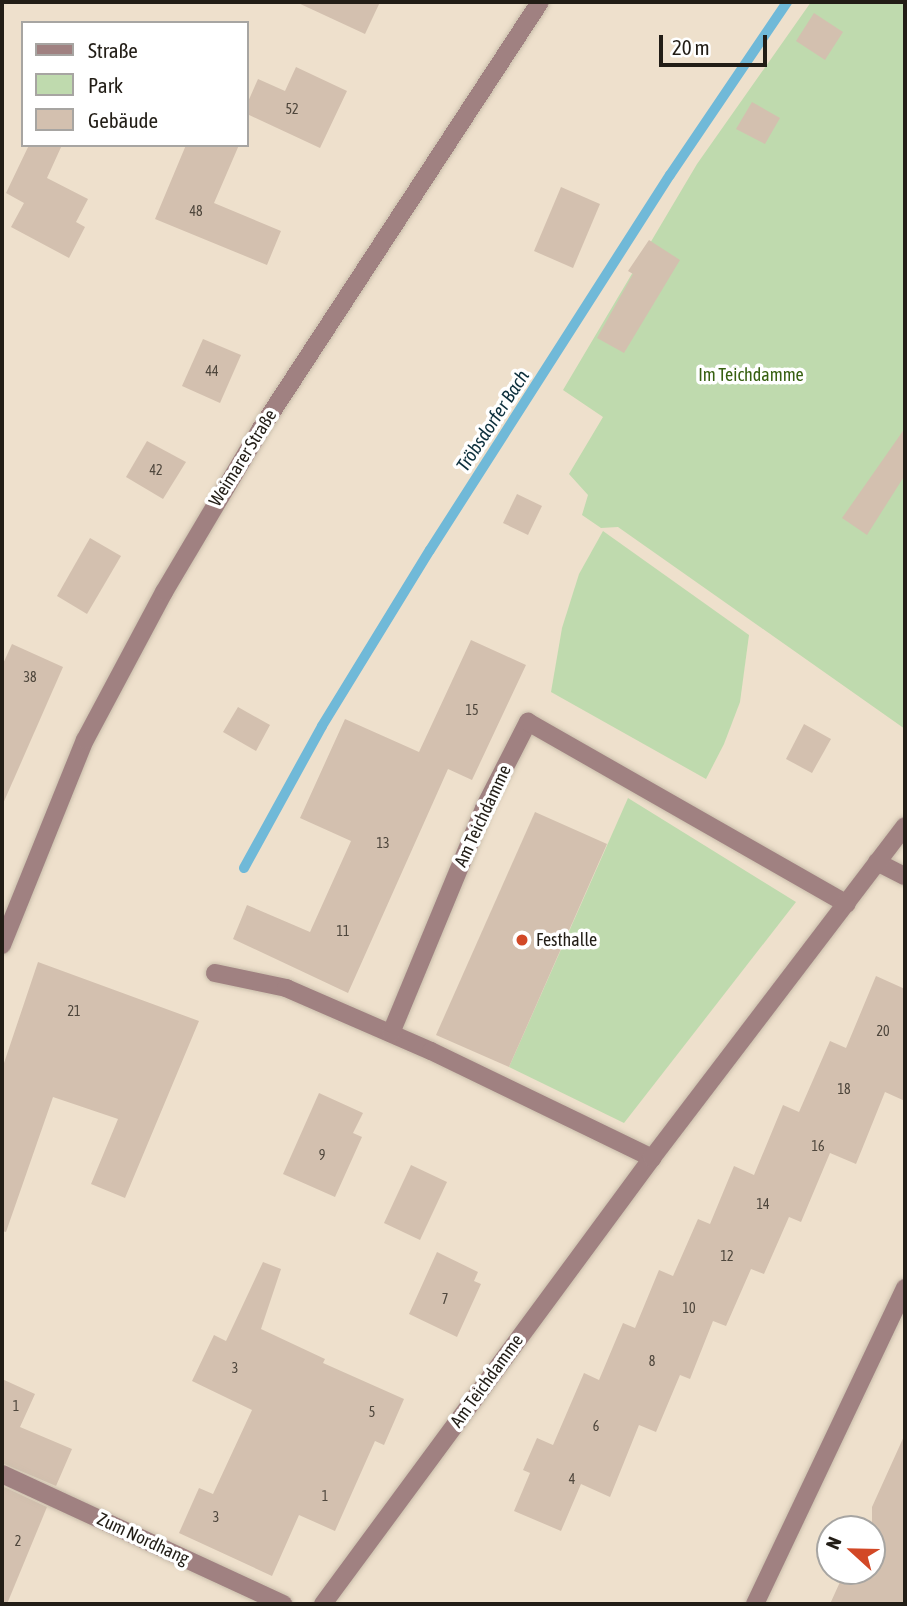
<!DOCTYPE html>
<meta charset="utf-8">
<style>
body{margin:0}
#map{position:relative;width:907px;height:1606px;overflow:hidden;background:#eee0cc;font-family:"Asap Condensed",sans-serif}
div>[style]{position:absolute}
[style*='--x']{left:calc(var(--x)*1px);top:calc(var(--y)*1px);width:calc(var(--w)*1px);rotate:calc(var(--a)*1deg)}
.green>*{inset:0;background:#bfdaae}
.stream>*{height:10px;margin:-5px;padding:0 5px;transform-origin:5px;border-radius:5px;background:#70b9d8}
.building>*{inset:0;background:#d3c0af}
.roads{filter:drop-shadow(0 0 2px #c9bdab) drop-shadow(0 0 2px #c9bdab)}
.minor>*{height:18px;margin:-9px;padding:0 9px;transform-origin:9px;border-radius:9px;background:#a08181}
.dots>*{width:19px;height:19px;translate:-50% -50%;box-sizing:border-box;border:4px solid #fff;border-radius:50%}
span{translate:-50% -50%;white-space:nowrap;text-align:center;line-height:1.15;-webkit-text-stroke:7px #fff;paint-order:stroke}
.number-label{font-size:14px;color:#4e463c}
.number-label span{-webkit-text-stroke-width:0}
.park-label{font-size:18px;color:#376011}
.street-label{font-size:18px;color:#221d16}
.poi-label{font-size:18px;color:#221d16}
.left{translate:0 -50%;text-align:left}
.water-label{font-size:19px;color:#0c2f3c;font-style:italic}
.frame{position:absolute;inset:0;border:4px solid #221d16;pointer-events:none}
.legend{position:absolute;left:21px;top:21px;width:228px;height:126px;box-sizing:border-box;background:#fff;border:2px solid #a7a5a2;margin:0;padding:9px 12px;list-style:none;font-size:21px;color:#221d16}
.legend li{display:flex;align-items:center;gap:14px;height:35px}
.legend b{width:35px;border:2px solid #a7a5a2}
.north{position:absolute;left:816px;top:1515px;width:70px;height:70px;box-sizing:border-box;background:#fff;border:2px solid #a7a5a2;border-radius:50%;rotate:292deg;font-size:19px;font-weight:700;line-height:28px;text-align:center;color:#221d16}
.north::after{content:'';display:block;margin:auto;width:24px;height:32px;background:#d24826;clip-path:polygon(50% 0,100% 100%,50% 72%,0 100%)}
.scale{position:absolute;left:659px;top:35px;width:108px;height:32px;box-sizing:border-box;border:4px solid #221d16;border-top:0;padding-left:9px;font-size:21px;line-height:24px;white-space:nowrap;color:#221d16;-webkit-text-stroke:5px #fff;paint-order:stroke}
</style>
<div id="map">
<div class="green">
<div style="clip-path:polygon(811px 2px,905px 2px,905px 729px,618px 527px,601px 528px,582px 515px,588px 495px,569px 474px,603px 417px,563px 390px,697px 164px)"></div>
<div style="clip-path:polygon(603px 531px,749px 635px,740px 702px,724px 744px,706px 779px,551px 692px,562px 628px,579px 574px)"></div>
<div style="clip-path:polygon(628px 798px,796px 902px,624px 1123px,509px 1067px)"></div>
</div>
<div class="stream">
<div style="--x:244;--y:868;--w:162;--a:-61.2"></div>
<div style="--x:322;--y:726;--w:206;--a:-58.5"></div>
<div style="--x:430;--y:550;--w:445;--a:-57.4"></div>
<div style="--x:670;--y:175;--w:209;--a:-55.9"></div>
</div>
<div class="building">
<div style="clip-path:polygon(296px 2px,380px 2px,365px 34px)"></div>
<div style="clip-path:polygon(814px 13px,843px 32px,825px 60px,796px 41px)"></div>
<div style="clip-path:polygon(296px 67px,347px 91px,320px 148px,247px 114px,247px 104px,258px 79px,285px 91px)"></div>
<div style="clip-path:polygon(752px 102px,780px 118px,765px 144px,736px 129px)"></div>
<div style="clip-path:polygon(29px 145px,62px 145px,47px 178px,88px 199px,76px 222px,85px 227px,69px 258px,11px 227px,24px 203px,6px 193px)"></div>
<div style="clip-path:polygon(186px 145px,239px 145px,214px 203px,281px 231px,267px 265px,155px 219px)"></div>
<div style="clip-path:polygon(561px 187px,600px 204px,573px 268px,534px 251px)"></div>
<div style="clip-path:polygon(649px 240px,680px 260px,624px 353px,597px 338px,633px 274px,628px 271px)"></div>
<div style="clip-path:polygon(203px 339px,241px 355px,220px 403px,182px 386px)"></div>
<div style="clip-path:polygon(905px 428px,905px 475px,867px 535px,842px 518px)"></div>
<div style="clip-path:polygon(147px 441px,186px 462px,163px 499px,126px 477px)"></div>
<div style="clip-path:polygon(517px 494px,542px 506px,528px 535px,503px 523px)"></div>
<div style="clip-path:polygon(90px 538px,121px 556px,87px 614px,57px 596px)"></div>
<div style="clip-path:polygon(471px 640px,526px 665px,472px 780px,448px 769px,348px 993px,233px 939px,247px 905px,310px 932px,351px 841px,300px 818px,345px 719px,419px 752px)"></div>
<div style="clip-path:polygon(12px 644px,63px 667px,2px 806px,2px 666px)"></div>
<div style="clip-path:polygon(238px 707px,270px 725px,256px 751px,223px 732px)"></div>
<div style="clip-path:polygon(804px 724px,831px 739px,812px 773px,786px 759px)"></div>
<div style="clip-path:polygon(535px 812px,607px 844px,509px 1067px,436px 1035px)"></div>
<div style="clip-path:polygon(38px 962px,199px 1021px,125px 1198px,91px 1184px,118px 1119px,53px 1097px,6px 1232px,2px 1231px,2px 1069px)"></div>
<div style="clip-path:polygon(876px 976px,905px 989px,905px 1101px,885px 1092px,856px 1164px,830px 1153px,801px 1222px,789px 1217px,764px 1274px,751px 1269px,726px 1326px,713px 1321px,690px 1379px,680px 1375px,656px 1432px,639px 1425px,610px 1497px,581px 1484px,561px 1531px,514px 1511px,530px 1473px,523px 1470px,537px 1438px,553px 1445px,584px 1373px,599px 1380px,623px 1323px,635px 1328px,659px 1270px,673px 1276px,698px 1219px,710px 1224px,734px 1166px,754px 1175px,783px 1105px,799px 1112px,830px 1041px,846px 1048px)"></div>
<div style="clip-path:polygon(319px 1093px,363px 1113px,353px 1133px,362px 1137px,335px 1197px,283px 1174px)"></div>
<div style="clip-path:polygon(411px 1165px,447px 1182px,420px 1240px,384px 1223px)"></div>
<div style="clip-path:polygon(437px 1252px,478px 1272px,474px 1281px,481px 1284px,457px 1337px,409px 1314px)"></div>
<div style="clip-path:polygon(263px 1262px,281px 1269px,261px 1329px,325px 1359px,323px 1363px,404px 1399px,384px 1445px,375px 1441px,335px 1531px,299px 1515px,272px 1576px,179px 1533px,199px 1488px,213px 1494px,252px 1410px,192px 1381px,214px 1335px,226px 1341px)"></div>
<div style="clip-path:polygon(2px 1379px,35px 1394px,20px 1427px,72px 1449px,56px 1486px,2px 1463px)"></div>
<div style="clip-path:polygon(905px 1434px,905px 1604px,830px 1604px,845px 1571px,872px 1571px,872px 1507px)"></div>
<div style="clip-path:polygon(2px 1486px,47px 1507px,7px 1604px,2px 1604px)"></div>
</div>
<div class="roads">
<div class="minor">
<div style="--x:877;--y:862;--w:31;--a:27"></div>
<div style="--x:2;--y:945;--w:221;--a:-68"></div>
<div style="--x:85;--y:740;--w:168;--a:-61.9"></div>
<div style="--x:164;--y:592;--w:188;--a:-59.3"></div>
<div style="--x:260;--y:430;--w:511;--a:-56.81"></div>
<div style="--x:215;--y:973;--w:73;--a:11.9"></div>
<div style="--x:286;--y:988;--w:158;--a:23.5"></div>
<div style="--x:431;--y:1051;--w:246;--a:25.8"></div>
<div style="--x:391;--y:1033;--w:243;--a:-67.5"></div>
<div style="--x:484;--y:808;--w:97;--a:-62.9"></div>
<div style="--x:528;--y:722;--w:367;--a:29.7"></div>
<div style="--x:2;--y:1474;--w:310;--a:24.8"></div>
<div style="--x:323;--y:1604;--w:554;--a:-53.58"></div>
<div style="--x:652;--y:1158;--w:417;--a:-52.7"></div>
<div style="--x:755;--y:1604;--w:350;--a:-64.6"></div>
</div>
</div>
<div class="dots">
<div style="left:522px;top:940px;background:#d24826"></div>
</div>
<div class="number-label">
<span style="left:292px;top:109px">52</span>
<span style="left:196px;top:211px">48</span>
<span style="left:212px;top:371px">44</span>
<span style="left:156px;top:470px">42</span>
<span style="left:30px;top:677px">38</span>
<span style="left:472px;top:710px">15</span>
<span style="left:383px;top:843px">13</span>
<span style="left:343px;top:931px">11</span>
<span style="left:74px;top:1011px">21</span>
<span style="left:883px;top:1031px">20</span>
<span style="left:844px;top:1089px">18</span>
<span style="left:818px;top:1146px">16</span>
<span style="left:322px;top:1155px">9</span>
<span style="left:763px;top:1204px">14</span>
<span style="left:727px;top:1256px">12</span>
<span style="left:445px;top:1299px">7</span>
<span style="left:689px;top:1308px">10</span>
<span style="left:652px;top:1361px">8</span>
<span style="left:235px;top:1368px">3</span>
<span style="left:16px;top:1406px">1</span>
<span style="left:372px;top:1412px">5</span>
<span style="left:596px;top:1426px">6</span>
<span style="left:572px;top:1479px">4</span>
<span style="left:325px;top:1496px">1</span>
<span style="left:216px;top:1517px">3</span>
<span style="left:18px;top:1541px">2</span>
</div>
<div class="park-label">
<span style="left:751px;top:375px">Im Teichdamme</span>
</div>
<div class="street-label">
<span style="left:243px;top:458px;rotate:-58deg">Weimarer Straße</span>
<span style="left:483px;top:816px;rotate:-65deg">Am Teichdamme</span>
<span style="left:487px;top:1381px;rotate:-54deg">Am Teichdamme</span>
<span style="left:143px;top:1539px;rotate:25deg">Zum Nordhang</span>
</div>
<div class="poi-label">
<span class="left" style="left:536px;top:940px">Festhalle</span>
</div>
<div class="water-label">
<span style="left:493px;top:421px;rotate:-57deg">Tröbsdorfer Bach</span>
</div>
<div class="frame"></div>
<ul class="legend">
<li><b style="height:9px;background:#a08181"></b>Straße</li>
<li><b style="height:19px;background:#bfdaae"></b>Park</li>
<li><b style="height:19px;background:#d3c0af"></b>Gebäude</li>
</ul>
<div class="north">N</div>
<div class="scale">20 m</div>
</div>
